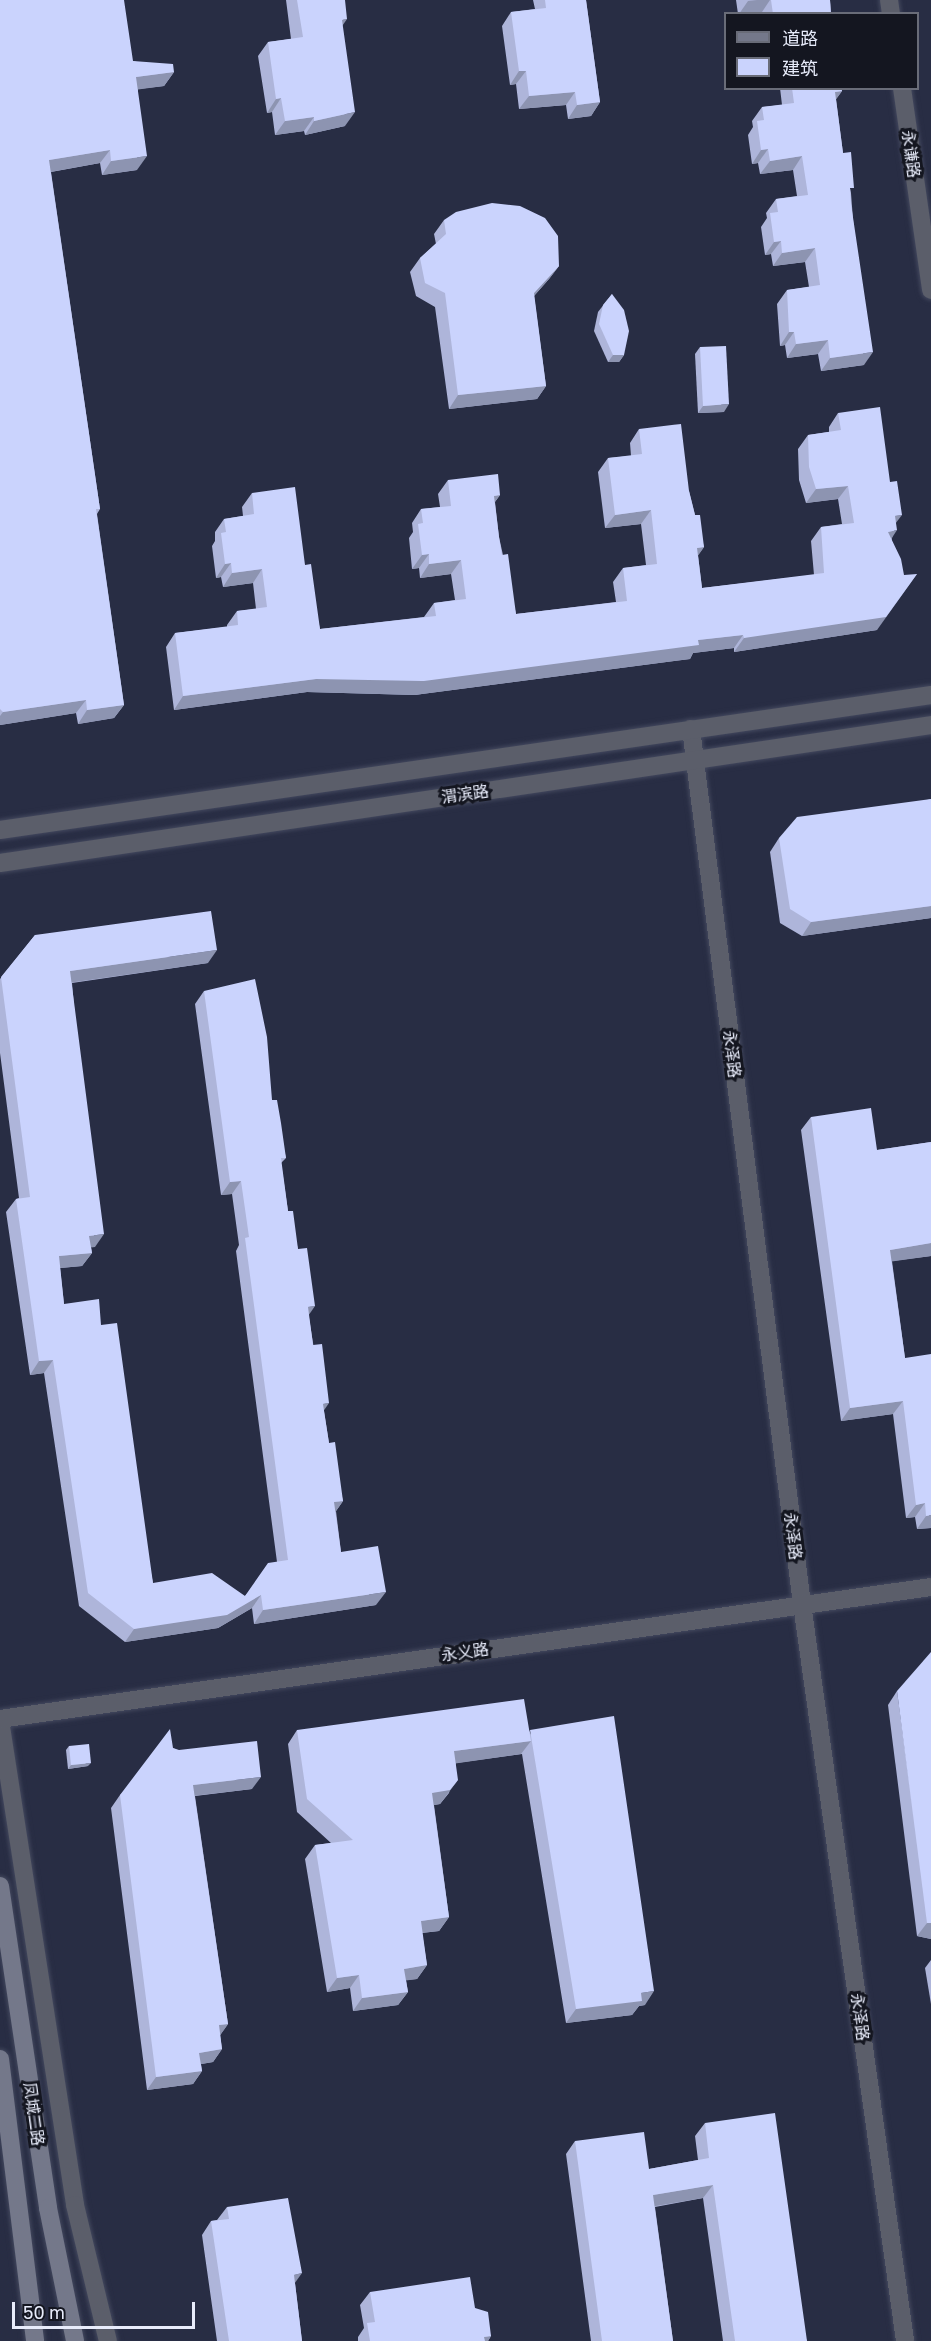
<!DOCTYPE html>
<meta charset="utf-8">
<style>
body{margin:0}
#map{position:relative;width:931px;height:2341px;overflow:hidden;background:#282d44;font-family:"Golos Text","Noto Sans SC",sans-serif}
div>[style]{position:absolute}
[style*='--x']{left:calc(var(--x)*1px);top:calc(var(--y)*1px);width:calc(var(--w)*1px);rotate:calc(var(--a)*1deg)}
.roads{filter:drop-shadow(0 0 2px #43485e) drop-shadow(0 0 2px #43485e)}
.minor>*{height:18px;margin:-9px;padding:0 9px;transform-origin:9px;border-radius:9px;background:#5b5e6a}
.tertiary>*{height:18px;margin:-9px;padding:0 9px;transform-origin:9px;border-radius:9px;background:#5b5e6a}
.secondary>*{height:18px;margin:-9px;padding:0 9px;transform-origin:9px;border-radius:9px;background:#74788a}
.wall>*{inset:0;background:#aeb5da}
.shaded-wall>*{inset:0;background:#8d94b1}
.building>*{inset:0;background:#cad3fd}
span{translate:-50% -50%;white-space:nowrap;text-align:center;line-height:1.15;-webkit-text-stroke:6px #141620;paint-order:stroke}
.street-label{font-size:16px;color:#e8ecfb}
.legend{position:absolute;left:724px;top:12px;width:195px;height:78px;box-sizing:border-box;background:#141620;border:2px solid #696c78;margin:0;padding:8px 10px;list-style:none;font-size:18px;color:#e8ecfb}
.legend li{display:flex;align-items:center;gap:12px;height:30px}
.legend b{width:30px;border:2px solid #696c78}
.scale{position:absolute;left:12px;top:2302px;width:183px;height:27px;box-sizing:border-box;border:3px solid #e8ecfb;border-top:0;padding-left:8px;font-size:18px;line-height:21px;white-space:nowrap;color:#e8ecfb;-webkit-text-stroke:4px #141620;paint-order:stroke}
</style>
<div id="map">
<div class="roads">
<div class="minor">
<div style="--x:691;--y:729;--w:882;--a:82.77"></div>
<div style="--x:802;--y:1604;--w:744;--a:82.04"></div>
<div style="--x:0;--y:1720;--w:491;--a:81.2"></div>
<div style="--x:75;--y:2205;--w:140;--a:76.4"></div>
</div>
<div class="tertiary">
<div style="--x:889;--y:0;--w:14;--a:82"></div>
<div style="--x:902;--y:88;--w:204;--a:81.8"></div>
<div style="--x:0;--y:830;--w:941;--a:-8.25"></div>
<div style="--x:0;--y:863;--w:941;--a:-8.43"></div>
<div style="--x:0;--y:1719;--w:940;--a:-8.07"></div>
</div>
<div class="secondary">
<div style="--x:0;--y:1886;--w:326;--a:81.5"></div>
<div style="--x:48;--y:2208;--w:136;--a:78.5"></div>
<div style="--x:0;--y:2059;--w:284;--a:82.9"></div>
</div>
</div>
<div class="wall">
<div style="clip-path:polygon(0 0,133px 61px,174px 72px,164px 86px,138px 89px,137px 170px,102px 175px,100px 163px,51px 172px,100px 509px,97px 514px,124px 705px,114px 718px,78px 724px,76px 713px,0 725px)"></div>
<div style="clip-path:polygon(286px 0,345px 0,342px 26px,345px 126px,305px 135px,304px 131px,275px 135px,272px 112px,267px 113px,258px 56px,268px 42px,291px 39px)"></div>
<div style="clip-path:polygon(533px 0,586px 0,600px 102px,591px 116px,568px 119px,566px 105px,519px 109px,516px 84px,510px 85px,502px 26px,511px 12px,535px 9px)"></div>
<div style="clip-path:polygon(736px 0,830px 0,831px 14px,762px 14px,762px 12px,749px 14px,738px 14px)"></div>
<div style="clip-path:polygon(780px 88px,841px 88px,842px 91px,836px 99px,843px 153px,851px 193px,864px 365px,821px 371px,818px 354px,787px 358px,785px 345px,780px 346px,777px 304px,787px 290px,809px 287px,805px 262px,773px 266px,771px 254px,765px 255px,761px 227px,767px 218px,766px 213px,776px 199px,797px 196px,793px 170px,760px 174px,758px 163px,752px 164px,748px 135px,753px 127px,752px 121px,762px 107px,782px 105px)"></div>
<div style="clip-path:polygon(444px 220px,559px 266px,549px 279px,534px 296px,546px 386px,537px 399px,449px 409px,435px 307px,416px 296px,410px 272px,420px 258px,436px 244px,434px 234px)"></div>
<div style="clip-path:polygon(612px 294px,624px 355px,619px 362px,608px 362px,594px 331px,598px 312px)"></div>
<div style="clip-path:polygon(700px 347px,724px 412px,698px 413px,695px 354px)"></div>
<div style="clip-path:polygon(838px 413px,896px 523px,892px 538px,877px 630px,734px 652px,734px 648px,693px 653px,690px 659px,415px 695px,307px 692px,174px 710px,166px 647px,175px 633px,227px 627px,227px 625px,237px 611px,256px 609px,253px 583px,223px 587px,221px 577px,216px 578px,212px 546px,215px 541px,215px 532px,224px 519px,243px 516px,242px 507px,252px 493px,305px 565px,320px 629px,424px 617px,434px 603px,455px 600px,451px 574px,420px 578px,419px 568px,412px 569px,409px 538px,413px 532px,412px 523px,421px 509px,440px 507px,438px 494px,448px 480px,500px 495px,495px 502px,499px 537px,516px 614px,616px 602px,613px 582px,623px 568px,646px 565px,641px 524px,605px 528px,598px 472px,608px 458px,631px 456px,630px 443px,639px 429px,689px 491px,695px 515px,704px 547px,698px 555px,702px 588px,814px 575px,811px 541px,821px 527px,842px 524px,838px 499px,806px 503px,799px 480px,798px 449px,808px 435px,829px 432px,829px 427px)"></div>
<div style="clip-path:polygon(931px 799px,931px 918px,802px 936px,780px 923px,770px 852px,779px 838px)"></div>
<div style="clip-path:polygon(35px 935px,208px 963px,72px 983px,95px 1247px,91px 1247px,92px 1253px,82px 1266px,60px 1268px,64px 1304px,101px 1325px,153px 1583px,245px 1596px,277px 1562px,236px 1251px,239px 1245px,232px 1194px,221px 1195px,195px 1004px,204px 991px,272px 1100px,286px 1158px,281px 1163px,288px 1211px,298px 1249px,329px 1443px,343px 1501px,336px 1511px,341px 1552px,376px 1605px,254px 1624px,252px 1608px,218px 1628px,125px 1642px,79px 1606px,44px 1373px,30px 1375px,6px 1212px,16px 1199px,19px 1198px,0 1053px,0 979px)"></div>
<div style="clip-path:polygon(811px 1117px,877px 1150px,931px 1142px,931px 1256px,892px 1261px,905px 1358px,931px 1528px,917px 1529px,915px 1517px,906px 1518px,893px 1414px,841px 1421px,801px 1130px)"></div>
<div style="clip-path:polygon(897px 1691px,931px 1939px,917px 1936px,888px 1705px)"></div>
<div style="clip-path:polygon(297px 1730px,529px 1730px,645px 2005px,639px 2006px,632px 2015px,566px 2023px,522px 1754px,456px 1763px,449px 1793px,440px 1804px,434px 1805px,449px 1917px,439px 1931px,422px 1933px,427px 1965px,417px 1979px,406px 1980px,408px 1992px,398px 2005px,353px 2011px,350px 1988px,327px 1992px,305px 1859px,315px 1845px,331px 1843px,297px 1812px,288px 1744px)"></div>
<div style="clip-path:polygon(69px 1746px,88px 1766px,68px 1769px,66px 1750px)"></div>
<div style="clip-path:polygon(173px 1748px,252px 1789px,195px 1796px,228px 2024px,220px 2035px,222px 2049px,213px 2062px,201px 2064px,202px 2071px,193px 2084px,147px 2090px,111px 1808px,120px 1795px)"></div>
<div style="clip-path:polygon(931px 1960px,931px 2004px,925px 1968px)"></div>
<div style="clip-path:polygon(705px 2123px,807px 2341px,723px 2341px,703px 2198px,655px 2207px,673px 2341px,591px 2341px,566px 2154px,575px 2141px,649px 2169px,698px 2160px,695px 2136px)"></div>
<div style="clip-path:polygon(227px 2207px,295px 2283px,302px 2341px,217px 2341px,202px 2235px,211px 2221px,217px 2220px)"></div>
<div style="clip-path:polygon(370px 2292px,475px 2308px,491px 2336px,488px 2341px,358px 2341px,358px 2337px,364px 2328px,360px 2305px)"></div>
</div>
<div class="shaded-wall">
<div style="clip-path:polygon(757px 0,770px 0,762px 12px,749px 14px,739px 14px,748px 1px)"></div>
<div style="clip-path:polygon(347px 19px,338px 32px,342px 20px)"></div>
<div style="clip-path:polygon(519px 71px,526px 71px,516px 84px,510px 85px)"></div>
<div style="clip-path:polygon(174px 72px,164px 86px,127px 91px,136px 77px)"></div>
<div style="clip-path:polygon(842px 91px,832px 105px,835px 92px)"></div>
<div style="clip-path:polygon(575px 92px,566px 105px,519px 109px,529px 96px)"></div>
<div style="clip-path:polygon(281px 98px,272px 112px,267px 113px,276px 99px)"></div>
<div style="clip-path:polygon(600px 102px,591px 116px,568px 119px,577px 105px)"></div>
<div style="clip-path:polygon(355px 112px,345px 126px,305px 135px,314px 121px)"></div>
<div style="clip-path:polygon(314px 117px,304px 131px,275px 135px,285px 121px)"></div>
<div style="clip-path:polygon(768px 149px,758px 163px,752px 164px,761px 150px)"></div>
<div style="clip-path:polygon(110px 150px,100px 163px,39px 174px,49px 160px)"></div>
<div style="clip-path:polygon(147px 156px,137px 170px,102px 175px,111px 161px)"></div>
<div style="clip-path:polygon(802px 156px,793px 170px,760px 174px,770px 161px)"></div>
<div style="clip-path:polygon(781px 241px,771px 254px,765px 255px,774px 242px)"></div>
<div style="clip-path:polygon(815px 248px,805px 262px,773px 266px,782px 253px)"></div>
<div style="clip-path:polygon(559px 266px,549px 279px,524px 307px,534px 293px)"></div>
<div style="clip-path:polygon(789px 332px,794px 332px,785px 345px,780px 346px)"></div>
<div style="clip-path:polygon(828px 340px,818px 354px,787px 358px,796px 344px)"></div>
<div style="clip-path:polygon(873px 352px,864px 365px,821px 371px,830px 358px)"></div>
<div style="clip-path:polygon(613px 355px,624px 355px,619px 362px,608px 362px)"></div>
<div style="clip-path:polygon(546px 386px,537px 399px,449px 409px,458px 395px)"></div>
<div style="clip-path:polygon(729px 404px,724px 412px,698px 413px,703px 406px)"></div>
<div style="clip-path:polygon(848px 486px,838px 499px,806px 503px,816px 489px)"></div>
<div style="clip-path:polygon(500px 495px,490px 508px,494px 496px)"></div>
<div style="clip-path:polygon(651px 510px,641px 524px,605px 528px,615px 515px)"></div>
<div style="clip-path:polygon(902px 515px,892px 528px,895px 516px)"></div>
<div style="clip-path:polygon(897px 530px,888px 544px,888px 532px)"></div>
<div style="clip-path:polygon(704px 547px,695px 560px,697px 548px)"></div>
<div style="clip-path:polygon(429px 554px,419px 568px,412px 569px,422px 555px)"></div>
<div style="clip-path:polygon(461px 560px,451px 574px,420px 578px,429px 564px)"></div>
<div style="clip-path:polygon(231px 563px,221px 577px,216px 578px,225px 564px)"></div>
<div style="clip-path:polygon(262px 569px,253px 583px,223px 587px,232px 573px)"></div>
<div style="clip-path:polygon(917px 574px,877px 630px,734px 652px,744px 638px)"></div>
<div style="clip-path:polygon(743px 635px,734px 648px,693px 653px,690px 659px,415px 695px,307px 692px,174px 710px,183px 696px,316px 679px,698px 640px)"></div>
<div style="clip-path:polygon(86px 700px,76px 713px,0 725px,0 716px,3px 712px)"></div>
<div style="clip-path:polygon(124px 705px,114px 718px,78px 724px,87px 710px)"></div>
<div style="clip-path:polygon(931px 906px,931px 918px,802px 936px,811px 922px)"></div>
<div style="clip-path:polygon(217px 950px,208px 963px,61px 984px,70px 971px)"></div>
<div style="clip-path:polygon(241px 1181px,232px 1194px,221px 1195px,230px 1182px)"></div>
<div style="clip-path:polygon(104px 1234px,95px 1247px,80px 1249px,89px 1236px)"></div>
<div style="clip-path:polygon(931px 1243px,931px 1256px,881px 1263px,890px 1250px)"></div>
<div style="clip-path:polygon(92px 1253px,82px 1266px,50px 1269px,59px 1256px)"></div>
<div style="clip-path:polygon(315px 1306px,306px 1319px,308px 1307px)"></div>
<div style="clip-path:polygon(53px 1360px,44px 1373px,30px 1375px,39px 1361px)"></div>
<div style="clip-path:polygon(903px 1401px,893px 1414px,841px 1421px,850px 1408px)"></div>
<div style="clip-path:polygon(329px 1403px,320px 1416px,323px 1404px)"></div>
<div style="clip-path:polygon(343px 1501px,334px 1514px,334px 1502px)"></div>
<div style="clip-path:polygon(925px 1503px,915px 1517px,906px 1518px,916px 1505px)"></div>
<div style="clip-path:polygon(931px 1515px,931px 1528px,917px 1529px,926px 1516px)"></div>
<div style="clip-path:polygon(386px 1592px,376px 1605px,254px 1624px,263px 1610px)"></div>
<div style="clip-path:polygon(261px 1595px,252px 1608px,218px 1628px,125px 1642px,134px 1629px)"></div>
<div style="clip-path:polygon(531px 1741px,521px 1754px,445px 1765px,454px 1751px)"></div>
<div style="clip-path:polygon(91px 1763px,88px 1766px,68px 1769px,71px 1765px)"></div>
<div style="clip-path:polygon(261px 1777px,252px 1789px,184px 1797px,193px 1785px)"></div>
<div style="clip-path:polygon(458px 1780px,440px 1804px,422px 1807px,432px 1793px)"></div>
<div style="clip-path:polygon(449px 1917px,439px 1931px,411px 1934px,421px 1921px)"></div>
<div style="clip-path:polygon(927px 1923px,931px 1923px,931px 1939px,917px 1936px)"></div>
<div style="clip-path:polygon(427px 1965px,417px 1979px,395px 1982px,404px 1969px)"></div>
<div style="clip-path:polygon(359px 1975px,350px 1988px,327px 1992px,337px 1978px)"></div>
<div style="clip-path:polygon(654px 1991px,645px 2005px,639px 2006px,632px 2015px,566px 2023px,576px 2009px,641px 1993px)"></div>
<div style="clip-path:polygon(408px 1992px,398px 2005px,353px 2011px,362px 1998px)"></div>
<div style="clip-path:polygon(228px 2024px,219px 2037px,219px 2025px)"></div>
<div style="clip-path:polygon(222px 2049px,213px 2062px,190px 2066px,199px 2053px)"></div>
<div style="clip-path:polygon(202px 2071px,193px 2084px,147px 2090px,156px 2077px)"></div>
<div style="clip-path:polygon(713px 2185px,703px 2198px,644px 2208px,653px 2195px)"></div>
<div style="clip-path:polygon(302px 2273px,292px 2287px,294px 2275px)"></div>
<div style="clip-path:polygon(491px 2336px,488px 2341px,481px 2341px,484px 2337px)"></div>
</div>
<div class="building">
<div style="clip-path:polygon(0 0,124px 0,133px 61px,173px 64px,174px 72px,136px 77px,147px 156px,111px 161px,110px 150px,49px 160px,100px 509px,96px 509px,124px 705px,87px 710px,86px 700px,3px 712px,0 709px)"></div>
<div style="clip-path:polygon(297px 0,345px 0,347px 19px,342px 20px,355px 112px,314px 121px,314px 117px,285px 121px,281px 98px,276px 99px,268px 42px,303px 37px)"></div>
<div style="clip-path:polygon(545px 0,586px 0,600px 102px,577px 105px,575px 92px,529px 96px,526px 71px,519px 71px,511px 12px,546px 8px)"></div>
<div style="clip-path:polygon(771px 0,830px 0,831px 14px,773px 14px)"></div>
<div style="clip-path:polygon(792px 88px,841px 88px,842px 91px,835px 92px,843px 153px,851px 152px,854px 188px,850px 188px,851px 204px,873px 352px,830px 358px,828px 340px,796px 344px,794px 332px,789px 332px,787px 290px,820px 285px,815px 248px,782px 253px,781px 241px,774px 242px,770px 213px,778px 212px,776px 199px,808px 195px,802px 156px,770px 161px,768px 149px,761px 150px,757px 121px,764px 120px,762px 107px,794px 103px)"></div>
<div style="clip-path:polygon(492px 203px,520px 206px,545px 218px,558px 236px,559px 266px,534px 293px,546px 386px,458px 395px,445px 293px,425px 283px,420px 258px,446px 234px,444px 220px,456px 212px)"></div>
<div style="clip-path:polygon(612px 294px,624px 310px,629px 331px,624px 355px,613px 355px,599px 324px,603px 305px)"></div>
<div style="clip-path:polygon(726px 346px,729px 404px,703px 406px,700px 347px)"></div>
<div style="clip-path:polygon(880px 407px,890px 482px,897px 481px,902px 515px,895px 516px,897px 530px,888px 532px,901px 559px,904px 575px,917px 574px,886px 617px,744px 638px,743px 635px,698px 640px,699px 645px,424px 681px,316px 679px,183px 696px,175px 633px,238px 625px,237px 611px,267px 607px,262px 569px,232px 573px,231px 563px,225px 564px,221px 533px,226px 532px,224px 519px,254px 514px,252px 493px,295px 487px,305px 565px,311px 564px,320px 629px,436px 616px,434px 603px,466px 599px,461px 560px,429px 564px,429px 554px,422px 555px,418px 524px,423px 523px,421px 509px,451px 506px,448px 480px,498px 474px,500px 495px,494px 496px,499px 537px,502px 555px,508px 554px,516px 614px,627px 601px,623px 568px,657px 564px,651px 510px,615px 515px,608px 458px,642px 454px,639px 429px,681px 424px,689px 491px,695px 515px,700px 515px,704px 547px,697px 548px,702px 588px,824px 573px,821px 527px,854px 523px,848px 486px,816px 489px,809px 467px,808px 435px,841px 430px,838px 413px)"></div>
<div style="clip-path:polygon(931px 799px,931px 906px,811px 922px,790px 909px,779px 838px,797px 817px)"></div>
<div style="clip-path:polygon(211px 911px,217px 950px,70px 971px,104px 1234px,89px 1236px,92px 1253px,59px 1256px,64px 1304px,99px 1299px,101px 1325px,117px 1323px,153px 1583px,212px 1573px,245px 1596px,268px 1563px,288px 1560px,245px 1238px,249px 1237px,241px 1181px,230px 1182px,204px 991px,255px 979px,267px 1037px,272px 1100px,277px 1100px,281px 1123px,286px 1158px,281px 1158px,288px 1211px,293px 1211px,298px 1249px,307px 1248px,315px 1306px,308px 1307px,313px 1345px,322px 1344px,329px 1403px,323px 1404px,329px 1443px,335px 1442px,343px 1501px,334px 1502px,341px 1552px,378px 1546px,386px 1592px,263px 1610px,261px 1595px,227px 1615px,134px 1629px,88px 1593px,53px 1360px,39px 1361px,16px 1199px,30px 1197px,1px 977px,35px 935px)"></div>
<div style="clip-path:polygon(871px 1108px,877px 1150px,931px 1142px,931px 1243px,890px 1250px,905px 1358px,931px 1354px,931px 1515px,926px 1516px,925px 1503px,916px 1505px,903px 1401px,850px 1408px,811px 1117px)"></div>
<div style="clip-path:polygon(931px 1652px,931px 1923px,927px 1923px,897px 1691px)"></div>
<div style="clip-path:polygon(524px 1699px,531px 1741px,454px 1751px,458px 1780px,450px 1790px,432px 1793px,449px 1917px,421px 1921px,427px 1965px,404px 1969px,408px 1992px,362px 1998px,359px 1975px,337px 1978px,315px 1845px,353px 1840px,307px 1799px,297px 1730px)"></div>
<div style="clip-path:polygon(614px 1716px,654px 1991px,641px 1993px,642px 2001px,576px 2009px,530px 1730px)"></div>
<div style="clip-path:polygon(170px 1729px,173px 1748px,179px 1750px,257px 1741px,261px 1777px,193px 1785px,228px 2024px,219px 2025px,222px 2049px,199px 2053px,202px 2071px,156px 2077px,120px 1795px)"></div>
<div style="clip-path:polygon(89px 1744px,91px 1763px,71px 1765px,69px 1746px)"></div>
<div style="clip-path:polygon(775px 2113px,807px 2341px,735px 2341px,713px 2185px,653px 2195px,673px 2341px,602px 2341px,575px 2141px,644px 2132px,649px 2169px,709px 2158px,705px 2123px)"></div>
<div style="clip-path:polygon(288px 2198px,302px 2273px,294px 2275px,302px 2341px,229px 2341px,211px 2221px,229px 2219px,227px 2207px)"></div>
<div style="clip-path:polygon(470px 2277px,475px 2308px,488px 2312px,491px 2336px,484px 2337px,485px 2341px,370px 2341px,367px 2323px,375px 2322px,370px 2292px)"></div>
</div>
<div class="street-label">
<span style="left:911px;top:154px;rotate:82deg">永谦路</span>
<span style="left:465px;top:794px;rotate:-8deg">渭滨路</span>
<span style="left:732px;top:1054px;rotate:83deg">永泽路</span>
<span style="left:793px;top:1536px;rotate:83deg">永泽路</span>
<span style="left:465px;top:1652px;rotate:-8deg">永义路</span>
<span style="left:860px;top:2017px;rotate:82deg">永泽路</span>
<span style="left:34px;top:2114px;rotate:82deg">凤城二路</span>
</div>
<ul class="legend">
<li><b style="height:8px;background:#74788a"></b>道路</li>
<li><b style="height:16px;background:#cad3fd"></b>建筑</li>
</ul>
<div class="scale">50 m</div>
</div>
